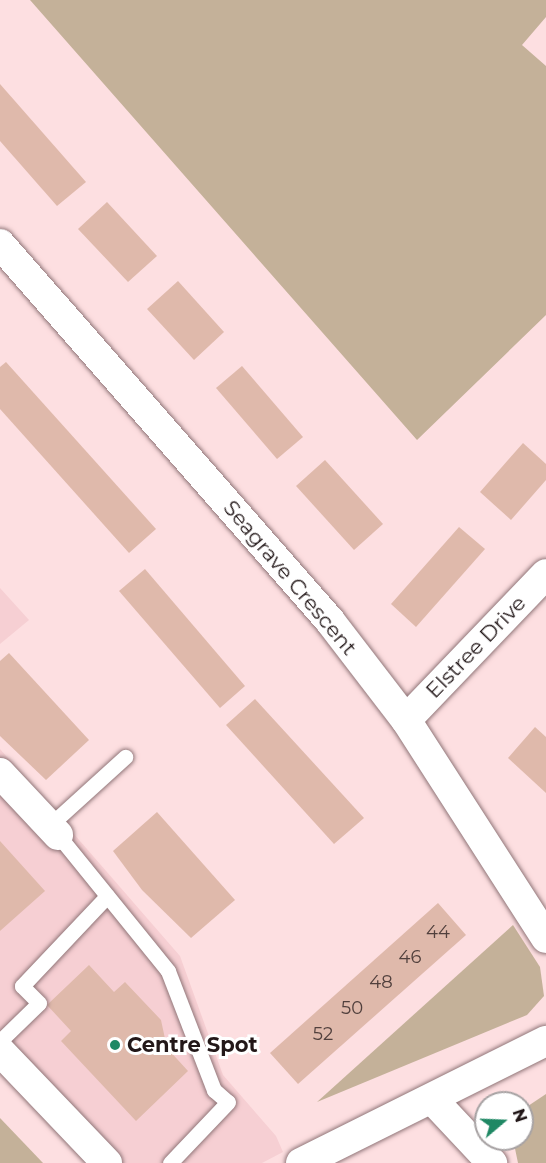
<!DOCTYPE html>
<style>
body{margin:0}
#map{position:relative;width:546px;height:1163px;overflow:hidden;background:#fddfe1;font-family:Montserrat,sans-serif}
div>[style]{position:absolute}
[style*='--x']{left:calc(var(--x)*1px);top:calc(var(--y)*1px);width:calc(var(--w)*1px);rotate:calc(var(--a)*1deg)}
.built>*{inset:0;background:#f6cfd3}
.green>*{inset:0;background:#c4b199}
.building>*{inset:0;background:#dfb9ab}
.roads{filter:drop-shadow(0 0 2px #917679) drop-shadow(0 0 2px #917679)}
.service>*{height:15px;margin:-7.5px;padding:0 7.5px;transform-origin:7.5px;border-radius:7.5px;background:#fff}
.minor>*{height:30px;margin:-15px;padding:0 15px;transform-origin:15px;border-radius:15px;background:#fff}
.dots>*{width:16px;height:16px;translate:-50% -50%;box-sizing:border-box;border:3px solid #fff;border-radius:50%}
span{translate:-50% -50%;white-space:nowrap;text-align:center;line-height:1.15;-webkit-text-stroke:6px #fff;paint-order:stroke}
.number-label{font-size:18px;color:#51403d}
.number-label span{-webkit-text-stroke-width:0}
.street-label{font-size:21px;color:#221718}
.poi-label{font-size:21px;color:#221718;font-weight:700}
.left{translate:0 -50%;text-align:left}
.north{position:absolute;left:474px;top:1091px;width:60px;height:60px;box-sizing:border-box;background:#fff;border:2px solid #a7a2a3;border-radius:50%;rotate:71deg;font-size:16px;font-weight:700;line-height:24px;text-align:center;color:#221718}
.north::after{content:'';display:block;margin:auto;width:21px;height:27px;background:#1f8864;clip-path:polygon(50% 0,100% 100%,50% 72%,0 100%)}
</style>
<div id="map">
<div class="built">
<div style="clip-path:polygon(0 588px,29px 620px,0 644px)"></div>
<div style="clip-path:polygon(0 749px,180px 956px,223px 1075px,276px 1136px,283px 1152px,262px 1163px,111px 1163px,0 1045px)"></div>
</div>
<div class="green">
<div style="clip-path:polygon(30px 0,546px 0,546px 17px,522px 45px,546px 66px,546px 315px,417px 440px)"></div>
<div style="clip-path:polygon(513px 925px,540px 967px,544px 996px,527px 1015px,317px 1102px)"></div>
<div style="clip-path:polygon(546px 1094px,546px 1163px,518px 1163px,513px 1139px,522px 1139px,522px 1110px)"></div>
<div style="clip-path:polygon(0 1118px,43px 1163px,0 1163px)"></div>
</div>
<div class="building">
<div style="clip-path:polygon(0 84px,86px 182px,57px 206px,0 141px)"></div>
<div style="clip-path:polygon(107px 202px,157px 256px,128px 282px,78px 229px)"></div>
<div style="clip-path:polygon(178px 281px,224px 332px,194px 360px,147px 309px)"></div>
<div style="clip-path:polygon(6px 362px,156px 529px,129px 553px,0 409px,0 367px)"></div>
<div style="clip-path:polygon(242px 366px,303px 437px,277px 459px,216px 388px)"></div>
<div style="clip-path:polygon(523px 443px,546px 464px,546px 480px,511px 520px,480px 492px)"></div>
<div style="clip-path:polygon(325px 460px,383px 524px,354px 550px,296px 486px)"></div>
<div style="clip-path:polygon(459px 527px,485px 549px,416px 627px,391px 604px)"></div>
<div style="clip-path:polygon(145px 569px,245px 686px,220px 708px,119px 591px)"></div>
<div style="clip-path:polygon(9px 653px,89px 740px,46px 780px,0 736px,0 661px)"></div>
<div style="clip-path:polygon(255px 699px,364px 818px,334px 844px,226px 725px)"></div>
<div style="clip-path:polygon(535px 727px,546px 737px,546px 793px,508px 758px)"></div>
<div style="clip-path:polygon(157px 812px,235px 900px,191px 938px,142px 890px,113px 851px)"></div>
<div style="clip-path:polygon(0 841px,45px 891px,0 931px)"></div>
<div style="clip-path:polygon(438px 903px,466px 935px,298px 1084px,270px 1053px)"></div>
<div style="clip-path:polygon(89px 965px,114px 992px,125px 982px,161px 1020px,167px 1048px,188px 1071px,136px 1121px,61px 1041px,71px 1031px,47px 1005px)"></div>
</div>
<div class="roads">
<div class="service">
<div style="--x:49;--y:826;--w:103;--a:-42.2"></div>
<div style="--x:58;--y:835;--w:175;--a:51"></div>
<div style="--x:168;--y:971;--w:128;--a:68.9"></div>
<div style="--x:214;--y:1090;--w:18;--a:41"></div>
<div style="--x:228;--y:1102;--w:84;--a:133.6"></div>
<div style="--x:0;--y:1041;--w:54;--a:-44.3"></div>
<div style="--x:39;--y:1003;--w:24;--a:-135"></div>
<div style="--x:22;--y:986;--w:124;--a:-46.6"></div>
</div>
<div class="minor">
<div style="--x:0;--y:244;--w:501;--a:48.8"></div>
<div style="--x:330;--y:621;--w:125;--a:52.5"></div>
<div style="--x:406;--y:720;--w:259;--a:57.3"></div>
<div style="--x:406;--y:720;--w:202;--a:-46.2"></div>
<div style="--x:0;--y:773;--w:85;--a:46.9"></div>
<div style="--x:0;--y:1051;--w:155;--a:46.3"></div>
<div style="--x:432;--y:1099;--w:88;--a:46.8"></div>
<div style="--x:301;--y:1163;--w:274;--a:-26.5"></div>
</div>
</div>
<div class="dots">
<div style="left:115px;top:1045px;background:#1f8864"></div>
</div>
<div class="number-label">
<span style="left:438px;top:932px">44</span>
<span style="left:410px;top:957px">46</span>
<span style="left:381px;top:982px">48</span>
<span style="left:352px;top:1008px">50</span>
<span style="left:323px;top:1034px">52</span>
</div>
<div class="street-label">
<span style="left:290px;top:578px;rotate:50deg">Seagrave Crescent</span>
<span style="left:476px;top:647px;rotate:-46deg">Elstree Drive</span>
</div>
<div class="poi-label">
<span class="left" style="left:127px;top:1045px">Centre Spot</span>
</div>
<div class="north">N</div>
</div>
